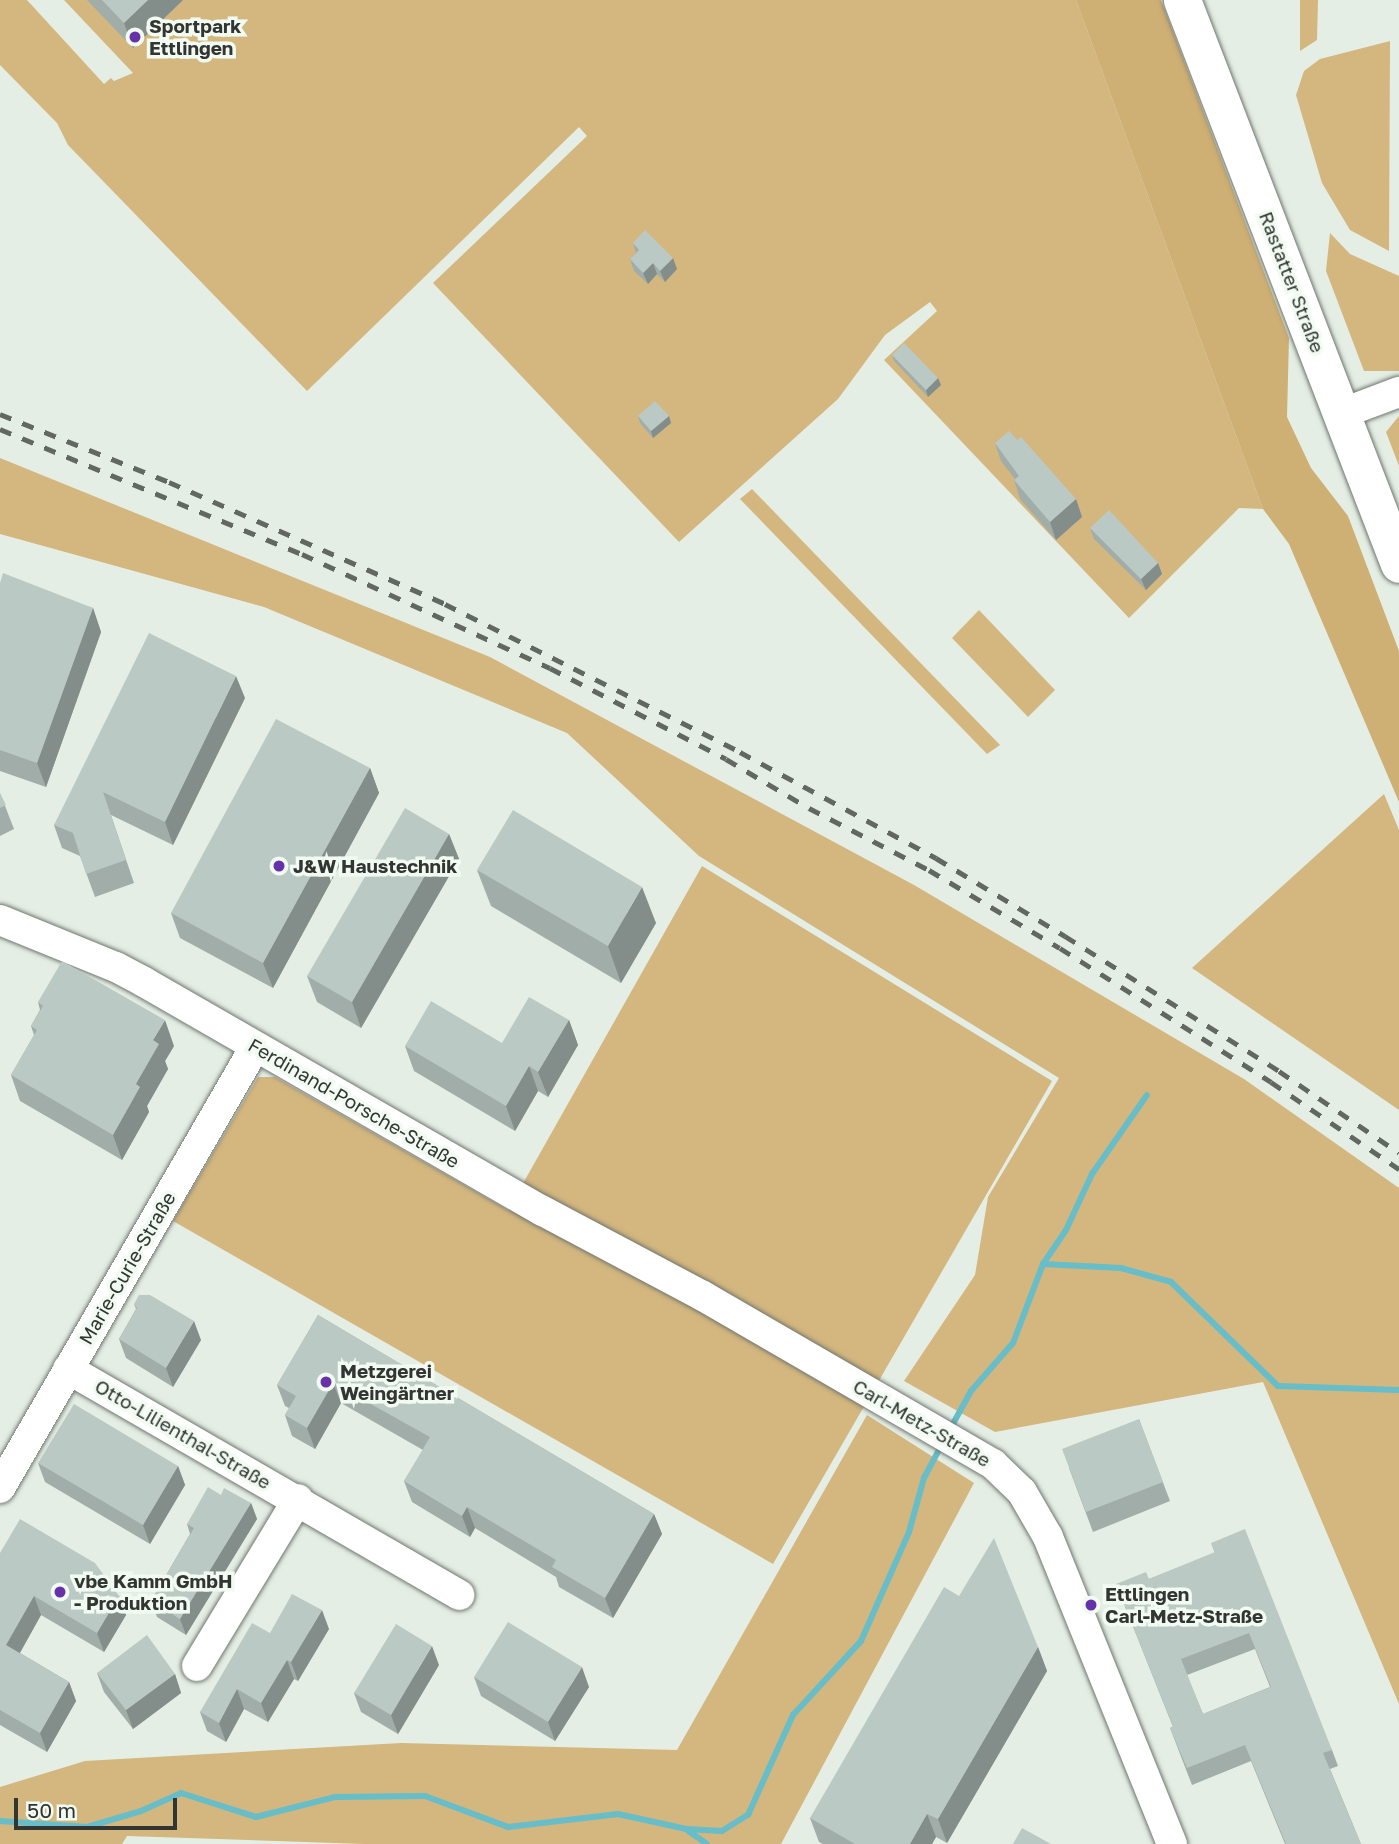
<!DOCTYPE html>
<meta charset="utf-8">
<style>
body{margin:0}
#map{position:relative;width:1399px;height:1844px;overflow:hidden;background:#e5eee5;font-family:"Golos Text",sans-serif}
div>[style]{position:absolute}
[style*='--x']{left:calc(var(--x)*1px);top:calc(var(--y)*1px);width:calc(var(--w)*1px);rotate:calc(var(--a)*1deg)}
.green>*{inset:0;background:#d4b67f}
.forest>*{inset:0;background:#ceaf74}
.stream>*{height:6px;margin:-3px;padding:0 3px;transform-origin:3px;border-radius:3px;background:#67bdc8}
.roads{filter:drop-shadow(0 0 2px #6f776f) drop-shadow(0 0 2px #6f776f)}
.minor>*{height:30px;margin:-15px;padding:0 15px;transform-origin:15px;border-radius:15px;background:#fff}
.major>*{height:37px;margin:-18.5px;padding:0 18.5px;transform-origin:18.5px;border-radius:18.5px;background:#fff}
.rail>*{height:5px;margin-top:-2.5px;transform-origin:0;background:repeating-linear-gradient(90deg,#626762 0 12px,transparent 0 24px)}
.wall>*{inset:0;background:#a1ada9}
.shaded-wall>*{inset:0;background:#838d8a}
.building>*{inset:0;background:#bbc9c5}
.dots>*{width:19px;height:19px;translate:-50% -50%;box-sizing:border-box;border:4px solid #f2fbf2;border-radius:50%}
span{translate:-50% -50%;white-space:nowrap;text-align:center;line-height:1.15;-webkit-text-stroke:7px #f2fbf2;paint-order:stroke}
.poi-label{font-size:19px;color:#323532;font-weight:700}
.left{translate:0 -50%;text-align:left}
.street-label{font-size:19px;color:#323532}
.scale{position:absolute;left:14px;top:1798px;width:163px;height:32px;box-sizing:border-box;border:4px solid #323532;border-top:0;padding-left:9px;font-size:21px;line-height:24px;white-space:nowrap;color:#323532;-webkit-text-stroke:5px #f2fbf2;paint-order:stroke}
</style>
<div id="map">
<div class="green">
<div style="clip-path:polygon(0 0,27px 0,104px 84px,111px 78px,114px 81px,133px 73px,64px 0,1076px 0,1263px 509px,1239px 508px,1129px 618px,884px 360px,937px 311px,930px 302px,885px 335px,838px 399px,679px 542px,433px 283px,587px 136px,579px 127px,307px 391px,68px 145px,57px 123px,0 65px)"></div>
<div style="clip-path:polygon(1300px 0,1318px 0,1317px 40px,1300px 51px)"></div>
<div style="clip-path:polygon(1390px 41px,1389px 251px,1350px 230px,1322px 183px,1296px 95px,1304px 71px,1320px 59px)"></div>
<div style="clip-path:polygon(1330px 233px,1350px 254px,1399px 276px,1399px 371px,1364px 371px,1326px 271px)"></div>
<div style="clip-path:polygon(1399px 416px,1399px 466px,1386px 432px)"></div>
<div style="clip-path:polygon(0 458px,490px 657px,914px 885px,1244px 1079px,1399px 1188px,1399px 1704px,1263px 1382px,995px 1432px,904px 1381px,975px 1275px,988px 1197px,1059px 1078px,699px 856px,567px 733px,264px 607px,0 534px)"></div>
<div style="clip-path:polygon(752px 489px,1000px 745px,987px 754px,740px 499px)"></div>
<div style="clip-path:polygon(979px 610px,1055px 690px,1028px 717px,952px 638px)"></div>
<div style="clip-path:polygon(1384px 794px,1399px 830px,1399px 1110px,1192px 968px)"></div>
<div style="clip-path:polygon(702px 866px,1052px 1081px,773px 1564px,173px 1221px,258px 1077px,275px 1077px,508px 1210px)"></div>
<div style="clip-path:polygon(867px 1415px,974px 1483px,781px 1844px,364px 1844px,127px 1836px,122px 1844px,0 1844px,0 1787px,85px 1761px,401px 1743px,677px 1750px)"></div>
</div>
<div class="forest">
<div style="clip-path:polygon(1076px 0,1161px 0,1289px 338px,1287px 417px,1311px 468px,1348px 516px,1399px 651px,1399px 802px,1289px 544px,1263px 509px)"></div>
</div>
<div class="stream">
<div style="--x:1043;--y:1264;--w:78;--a:2.9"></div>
<div style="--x:1121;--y:1268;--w:52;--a:15.6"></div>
<div style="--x:1171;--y:1282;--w:149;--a:44.2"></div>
<div style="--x:1278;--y:1386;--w:121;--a:1.9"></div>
<div style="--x:949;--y:1431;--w:46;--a:-61.2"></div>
<div style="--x:971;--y:1391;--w:64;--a:-48.8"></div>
<div style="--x:1013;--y:1343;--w:85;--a:-69.2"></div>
<div style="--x:1043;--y:1264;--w:41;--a:-55.9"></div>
<div style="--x:1066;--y:1230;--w:62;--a:-65.1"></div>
<div style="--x:1092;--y:1174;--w:96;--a:-55.2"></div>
<div style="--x:0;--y:1821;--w:87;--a:3.9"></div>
<div style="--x:87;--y:1827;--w:56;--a:-16.5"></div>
<div style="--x:141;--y:1811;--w:44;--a:-24.2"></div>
<div style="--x:181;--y:1793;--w:79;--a:17.7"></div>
<div style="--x:256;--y:1817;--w:81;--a:-14.2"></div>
<div style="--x:335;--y:1797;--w:90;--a:-0.6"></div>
<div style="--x:425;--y:1796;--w:89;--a:20.5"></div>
<div style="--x:508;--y:1827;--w:111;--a:-6.7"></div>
<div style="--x:618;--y:1814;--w:70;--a:12.4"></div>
<div style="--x:686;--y:1829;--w:36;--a:3"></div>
<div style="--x:722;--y:1831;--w:31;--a:-32"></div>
<div style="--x:748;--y:1815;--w:110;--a:-65.8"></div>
<div style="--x:793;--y:1715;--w:100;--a:-47.4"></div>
<div style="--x:861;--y:1641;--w:119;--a:-66.2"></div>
<div style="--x:909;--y:1532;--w:56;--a:-74.5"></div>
<div style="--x:924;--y:1478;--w:38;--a:-62"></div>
<div style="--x:687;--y:1830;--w:24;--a:35"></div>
</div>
<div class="roads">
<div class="minor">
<div style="--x:1343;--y:413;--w:60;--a:-20.6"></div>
<div style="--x:0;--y:920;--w:125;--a:22.1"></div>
<div style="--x:116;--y:967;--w:32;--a:28"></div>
<div style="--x:144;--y:982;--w:460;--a:29.9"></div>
<div style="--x:543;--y:1211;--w:181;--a:28"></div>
<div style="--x:703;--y:1296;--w:335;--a:30.1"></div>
<div style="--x:993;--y:1464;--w:40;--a:44"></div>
<div style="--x:1022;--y:1492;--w:52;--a:60"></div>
<div style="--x:1048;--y:1537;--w:331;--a:68"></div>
<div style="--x:68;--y:1369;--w:452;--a:30"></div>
<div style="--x:0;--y:1488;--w:509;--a:-59.96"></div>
<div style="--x:197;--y:1666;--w:195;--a:-58.8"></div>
</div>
<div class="major">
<div style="--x:1182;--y:0;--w:604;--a:68.96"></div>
</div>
</div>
<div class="rail">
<div style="--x:0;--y:414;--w:182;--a:21.9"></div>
<div style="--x:169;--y:482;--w:302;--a:23.8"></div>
<div style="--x:445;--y:604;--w:330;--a:26.6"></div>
<div style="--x:740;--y:752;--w:223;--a:28.4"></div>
<div style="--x:936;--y:858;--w:151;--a:31.2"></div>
<div style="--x:1065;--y:936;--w:253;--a:32.2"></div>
<div style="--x:1279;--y:1071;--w:145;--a:34.3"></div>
<div style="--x:0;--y:429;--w:327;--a:22.5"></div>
<div style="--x:302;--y:554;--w:273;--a:24.7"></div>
<div style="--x:550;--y:668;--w:198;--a:27.3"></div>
<div style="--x:726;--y:759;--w:96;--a:30.6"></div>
<div style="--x:809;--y:808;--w:135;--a:27.3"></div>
<div style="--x:929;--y:870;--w:152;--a:30.8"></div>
<div style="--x:1060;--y:948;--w:250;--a:32.4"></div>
<div style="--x:1271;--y:1082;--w:155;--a:34.2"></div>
</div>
<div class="wall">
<div style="clip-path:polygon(87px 0,183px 0,133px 48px)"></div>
<div style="clip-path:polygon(633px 243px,677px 269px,665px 282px,657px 274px,648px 284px,634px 271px,630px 259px,636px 253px)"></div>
<div style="clip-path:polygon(892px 355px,938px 378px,941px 385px,928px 397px,894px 361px)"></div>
<div style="clip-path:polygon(638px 416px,669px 416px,671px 423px,653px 438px,640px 423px)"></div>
<div style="clip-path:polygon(995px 443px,1076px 499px,1082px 517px,1056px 540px,1020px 499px,1014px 480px,1015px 479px,1001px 461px)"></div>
<div style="clip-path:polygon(1090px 528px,1158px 563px,1162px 574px,1146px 590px,1094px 539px)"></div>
<div style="clip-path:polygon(0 583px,93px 608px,101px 632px,46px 787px,0 771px)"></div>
<div style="clip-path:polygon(245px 698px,173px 845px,111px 815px,134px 883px,95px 897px,80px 856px,62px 848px,54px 825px)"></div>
<div style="clip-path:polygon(370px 768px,379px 793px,273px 988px,180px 938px,171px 913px)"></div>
<div style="clip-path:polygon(0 793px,14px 829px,0 836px)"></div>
<div style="clip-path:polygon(449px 834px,459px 859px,361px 1028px,317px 1002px,307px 976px)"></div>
<div style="clip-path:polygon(477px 870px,656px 923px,621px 983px,491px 906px)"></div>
<div style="clip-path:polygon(38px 1002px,174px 1046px,165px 1061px,168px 1069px,147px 1106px,149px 1112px,122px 1160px,20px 1101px,11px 1075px,34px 1035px,31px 1026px,40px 1010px)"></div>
<div style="clip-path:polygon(569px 1020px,578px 1045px,548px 1097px,538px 1091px,515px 1131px,414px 1071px,405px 1046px,502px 1043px)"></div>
<div style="clip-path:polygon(134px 1304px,201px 1340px,173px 1387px,126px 1358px,119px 1339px,136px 1309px)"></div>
<div style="clip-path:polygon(318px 1315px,654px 1514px,662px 1534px,613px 1618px,559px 1587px,556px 1577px,475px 1528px,470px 1537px,412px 1502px,404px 1481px,423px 1450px,341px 1403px,315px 1449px,292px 1436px,285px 1415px,289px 1408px,285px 1406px,277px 1385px)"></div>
<div style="clip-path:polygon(1139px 1419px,1170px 1501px,1093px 1532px,1069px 1468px)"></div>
<div style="clip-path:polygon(38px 1463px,178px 1466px,185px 1485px,150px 1544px,45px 1482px)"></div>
<div style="clip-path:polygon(221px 1495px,251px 1503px,257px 1519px,186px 1635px,157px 1617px,151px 1601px,190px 1534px,187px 1524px)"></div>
<div style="clip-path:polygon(evenodd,1211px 1543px,1332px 1750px,1338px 1766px,1330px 1769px,1361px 1844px,1285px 1844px,1251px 1761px,1192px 1785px,1170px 1728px,1173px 1727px,1116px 1584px,1149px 1579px,1215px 1553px,1211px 1543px,1255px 1649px,1270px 1687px,1203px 1714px,1187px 1675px,1255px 1649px)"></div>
<div style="clip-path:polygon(0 1553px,119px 1596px,126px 1615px,104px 1652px,41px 1615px,20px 1653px,69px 1682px,76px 1701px,47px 1752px,0 1725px)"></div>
<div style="clip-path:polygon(329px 1629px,298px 1681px,294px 1679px,268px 1722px,244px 1709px,226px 1742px,207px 1731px,200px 1712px,270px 1633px)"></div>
<div style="clip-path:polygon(1038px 1647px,1047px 1671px,947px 1843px,936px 1837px,932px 1844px,823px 1844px,819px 1842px,810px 1818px)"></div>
<div style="clip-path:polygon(439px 1665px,398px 1734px,361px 1712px,354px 1693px)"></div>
<div style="clip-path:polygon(97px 1673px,175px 1674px,181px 1693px,133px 1729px,104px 1692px)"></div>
<div style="clip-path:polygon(474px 1677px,589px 1687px,555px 1741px,481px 1696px)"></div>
</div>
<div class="shaded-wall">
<div style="clip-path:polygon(148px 0,183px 0,133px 48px,124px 23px)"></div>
<div style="clip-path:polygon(673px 258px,677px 269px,665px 282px,660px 271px)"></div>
<div style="clip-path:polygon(653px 263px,657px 274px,648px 284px,643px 273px)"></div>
<div style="clip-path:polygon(938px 378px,941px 385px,928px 397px,926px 390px)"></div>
<div style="clip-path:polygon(669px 416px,671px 423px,653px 438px,651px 431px)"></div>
<div style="clip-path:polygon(1076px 499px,1082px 517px,1056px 540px,1050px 522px)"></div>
<div style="clip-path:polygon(1158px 563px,1162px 574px,1146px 590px,1141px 579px)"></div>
<div style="clip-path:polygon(93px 608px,101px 632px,46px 787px,37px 763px)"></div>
<div style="clip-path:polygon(236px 676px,245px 698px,173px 845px,165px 822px)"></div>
<div style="clip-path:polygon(370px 768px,379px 793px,273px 988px,263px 963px)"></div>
<div style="clip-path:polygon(449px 834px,459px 859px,361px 1028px,352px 1002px)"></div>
<div style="clip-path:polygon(642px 887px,656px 923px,621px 983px,608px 946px)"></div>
<div style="clip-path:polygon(165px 1020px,174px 1046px,165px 1061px,168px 1069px,147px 1106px,149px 1112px,122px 1160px,113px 1135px,136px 1084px,153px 1040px)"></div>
<div style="clip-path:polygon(569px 1020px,578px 1045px,548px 1097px,538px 1072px)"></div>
<div style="clip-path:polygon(529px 1066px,538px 1091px,515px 1131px,506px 1106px)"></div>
<div style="clip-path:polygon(194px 1321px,201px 1340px,173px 1387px,166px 1368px)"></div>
<div style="clip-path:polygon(333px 1383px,341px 1403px,315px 1449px,307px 1428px)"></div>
<div style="clip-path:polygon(178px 1466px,185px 1485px,150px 1544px,143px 1525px)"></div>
<div style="clip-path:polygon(251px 1503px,257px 1519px,186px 1635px,180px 1619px)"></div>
<div style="clip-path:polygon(467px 1507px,475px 1528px,470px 1537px,462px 1516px)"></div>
<div style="clip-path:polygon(654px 1514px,662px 1534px,613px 1618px,605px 1598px)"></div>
<div style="clip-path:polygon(34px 1596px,41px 1615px,13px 1665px,6px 1645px)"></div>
<div style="clip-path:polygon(119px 1596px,126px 1615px,104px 1652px,97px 1633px)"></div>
<div style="clip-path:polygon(322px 1610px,329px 1629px,298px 1681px,291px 1662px)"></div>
<div style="clip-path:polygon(432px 1646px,439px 1665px,398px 1734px,391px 1715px)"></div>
<div style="clip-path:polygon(1038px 1647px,1047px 1671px,947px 1843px,938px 1819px)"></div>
<div style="clip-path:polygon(287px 1660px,294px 1679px,268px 1722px,261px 1703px)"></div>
<div style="clip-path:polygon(582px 1667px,589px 1687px,555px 1741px,548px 1722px)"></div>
<div style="clip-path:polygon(175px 1674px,181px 1693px,133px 1729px,126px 1710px)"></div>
<div style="clip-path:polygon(69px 1682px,76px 1701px,47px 1752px,40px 1733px)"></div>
<div style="clip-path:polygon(237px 1689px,244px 1709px,226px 1742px,219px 1723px)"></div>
<div style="clip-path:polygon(927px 1814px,936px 1837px,932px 1844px,910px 1844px)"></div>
</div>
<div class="building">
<div style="clip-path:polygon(102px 0,148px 0,124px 23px)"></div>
<div style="clip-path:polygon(645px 230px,673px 258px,660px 271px,653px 263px,643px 273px,630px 259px,639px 250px,633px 243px)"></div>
<div style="clip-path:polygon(904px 343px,938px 378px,926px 390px,892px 355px)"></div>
<div style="clip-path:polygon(655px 401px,669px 416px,651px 431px,638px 416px)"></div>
<div style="clip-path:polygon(1009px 431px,1017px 440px,1021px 437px,1076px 499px,1050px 522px,1014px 480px,1019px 476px,995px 443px)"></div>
<div style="clip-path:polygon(1109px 510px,1158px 563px,1141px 579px,1090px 528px)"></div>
<div style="clip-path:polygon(3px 573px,93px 608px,37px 763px,0 750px,0 583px)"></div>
<div style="clip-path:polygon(149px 633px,236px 676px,165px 822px,103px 792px,126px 860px,86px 874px,73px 833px,54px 825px)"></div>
<div style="clip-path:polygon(276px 719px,370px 768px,263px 963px,171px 913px)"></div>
<div style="clip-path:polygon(0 793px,6px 805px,0 808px)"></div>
<div style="clip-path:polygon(405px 808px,449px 834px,352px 1002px,307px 976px)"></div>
<div style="clip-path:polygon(513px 810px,642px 887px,608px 946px,477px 870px)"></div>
<div style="clip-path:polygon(62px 961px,165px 1020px,153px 1040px,159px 1044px,136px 1084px,140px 1087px,113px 1135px,11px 1075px,37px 1030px,31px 1026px,43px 1006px,38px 1002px)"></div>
<div style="clip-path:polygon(529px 997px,569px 1020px,538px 1072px,529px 1066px,506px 1106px,405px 1046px,431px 1001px,502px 1043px)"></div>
<div style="clip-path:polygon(139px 1295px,150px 1295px,194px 1321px,166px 1368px,119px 1339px,137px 1308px,134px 1304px)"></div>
<div style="clip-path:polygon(318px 1315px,654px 1514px,605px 1598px,552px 1567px,556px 1560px,467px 1507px,462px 1516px,404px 1481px,430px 1437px,333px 1383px,307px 1428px,285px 1415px,296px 1396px,277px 1385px)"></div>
<div style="clip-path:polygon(74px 1404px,178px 1466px,143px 1525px,38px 1463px)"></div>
<div style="clip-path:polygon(1139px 1419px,1163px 1482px,1086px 1512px,1062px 1449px)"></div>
<div style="clip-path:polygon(208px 1487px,221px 1495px,224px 1488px,251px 1503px,180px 1619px,151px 1601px,194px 1528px,187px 1524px)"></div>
<div style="clip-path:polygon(20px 1519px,95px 1563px,119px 1596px,97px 1633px,34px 1596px,6px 1645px,69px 1682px,40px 1733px,0 1710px,0 1553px)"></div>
<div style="clip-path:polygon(evenodd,1245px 1529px,1332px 1750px,1323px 1753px,1361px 1844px,1286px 1844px,1245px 1745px,1187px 1768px,1170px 1728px,1173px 1726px,1116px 1584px,1146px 1572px,1149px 1579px,1215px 1552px,1211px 1543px,1245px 1529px,1249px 1633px,1271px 1687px,1203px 1714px,1181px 1659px,1249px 1633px)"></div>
<div style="clip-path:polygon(994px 1538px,1038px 1647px,938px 1819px,927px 1814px,910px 1844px,855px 1844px,810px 1818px,944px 1587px,959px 1596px)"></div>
<div style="clip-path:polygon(292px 1594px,322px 1610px,291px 1662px,287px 1660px,261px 1703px,237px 1689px,219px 1723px,200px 1712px,252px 1623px,270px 1633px)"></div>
<div style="clip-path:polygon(508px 1622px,582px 1667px,548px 1722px,474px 1677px)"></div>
<div style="clip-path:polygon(396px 1624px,432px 1646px,391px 1715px,354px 1693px)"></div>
<div style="clip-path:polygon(147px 1635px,175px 1674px,126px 1710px,97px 1673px)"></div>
<div style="clip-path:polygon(1022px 1828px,1051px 1844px,1013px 1844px)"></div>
</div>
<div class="dots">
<div style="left:135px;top:37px;background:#6732a9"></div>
<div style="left:279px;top:866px;background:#6732a9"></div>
<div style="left:326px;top:1382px;background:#6732a9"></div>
<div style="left:60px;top:1592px;background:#6732a9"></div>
<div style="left:1091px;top:1605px;background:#6732a9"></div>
</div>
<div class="poi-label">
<span class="left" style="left:149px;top:37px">Sportpark<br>Ettlingen</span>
<span class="left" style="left:293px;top:866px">J&amp;W Haustechnik</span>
<span class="left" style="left:340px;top:1382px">Metzgerei<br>Weingärtner</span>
<span class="left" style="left:74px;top:1592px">vbe Kamm GmbH<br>- Produktion</span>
<span class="left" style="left:1105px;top:1605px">Ettlingen<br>Carl-Metz-Straße</span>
</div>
<div class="street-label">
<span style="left:1292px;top:282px;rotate:69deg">Rastatter Straße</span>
<span style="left:354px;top:1103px;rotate:30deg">Ferdinand-Porsche-Straße</span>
<span style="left:127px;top:1268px;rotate:-60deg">Marie-Curie-Straße</span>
<span style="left:922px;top:1423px;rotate:30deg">Carl-Metz-Straße</span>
<span style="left:183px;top:1434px;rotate:30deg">Otto-Lilienthal-Straße</span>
</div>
<div class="scale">50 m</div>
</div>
